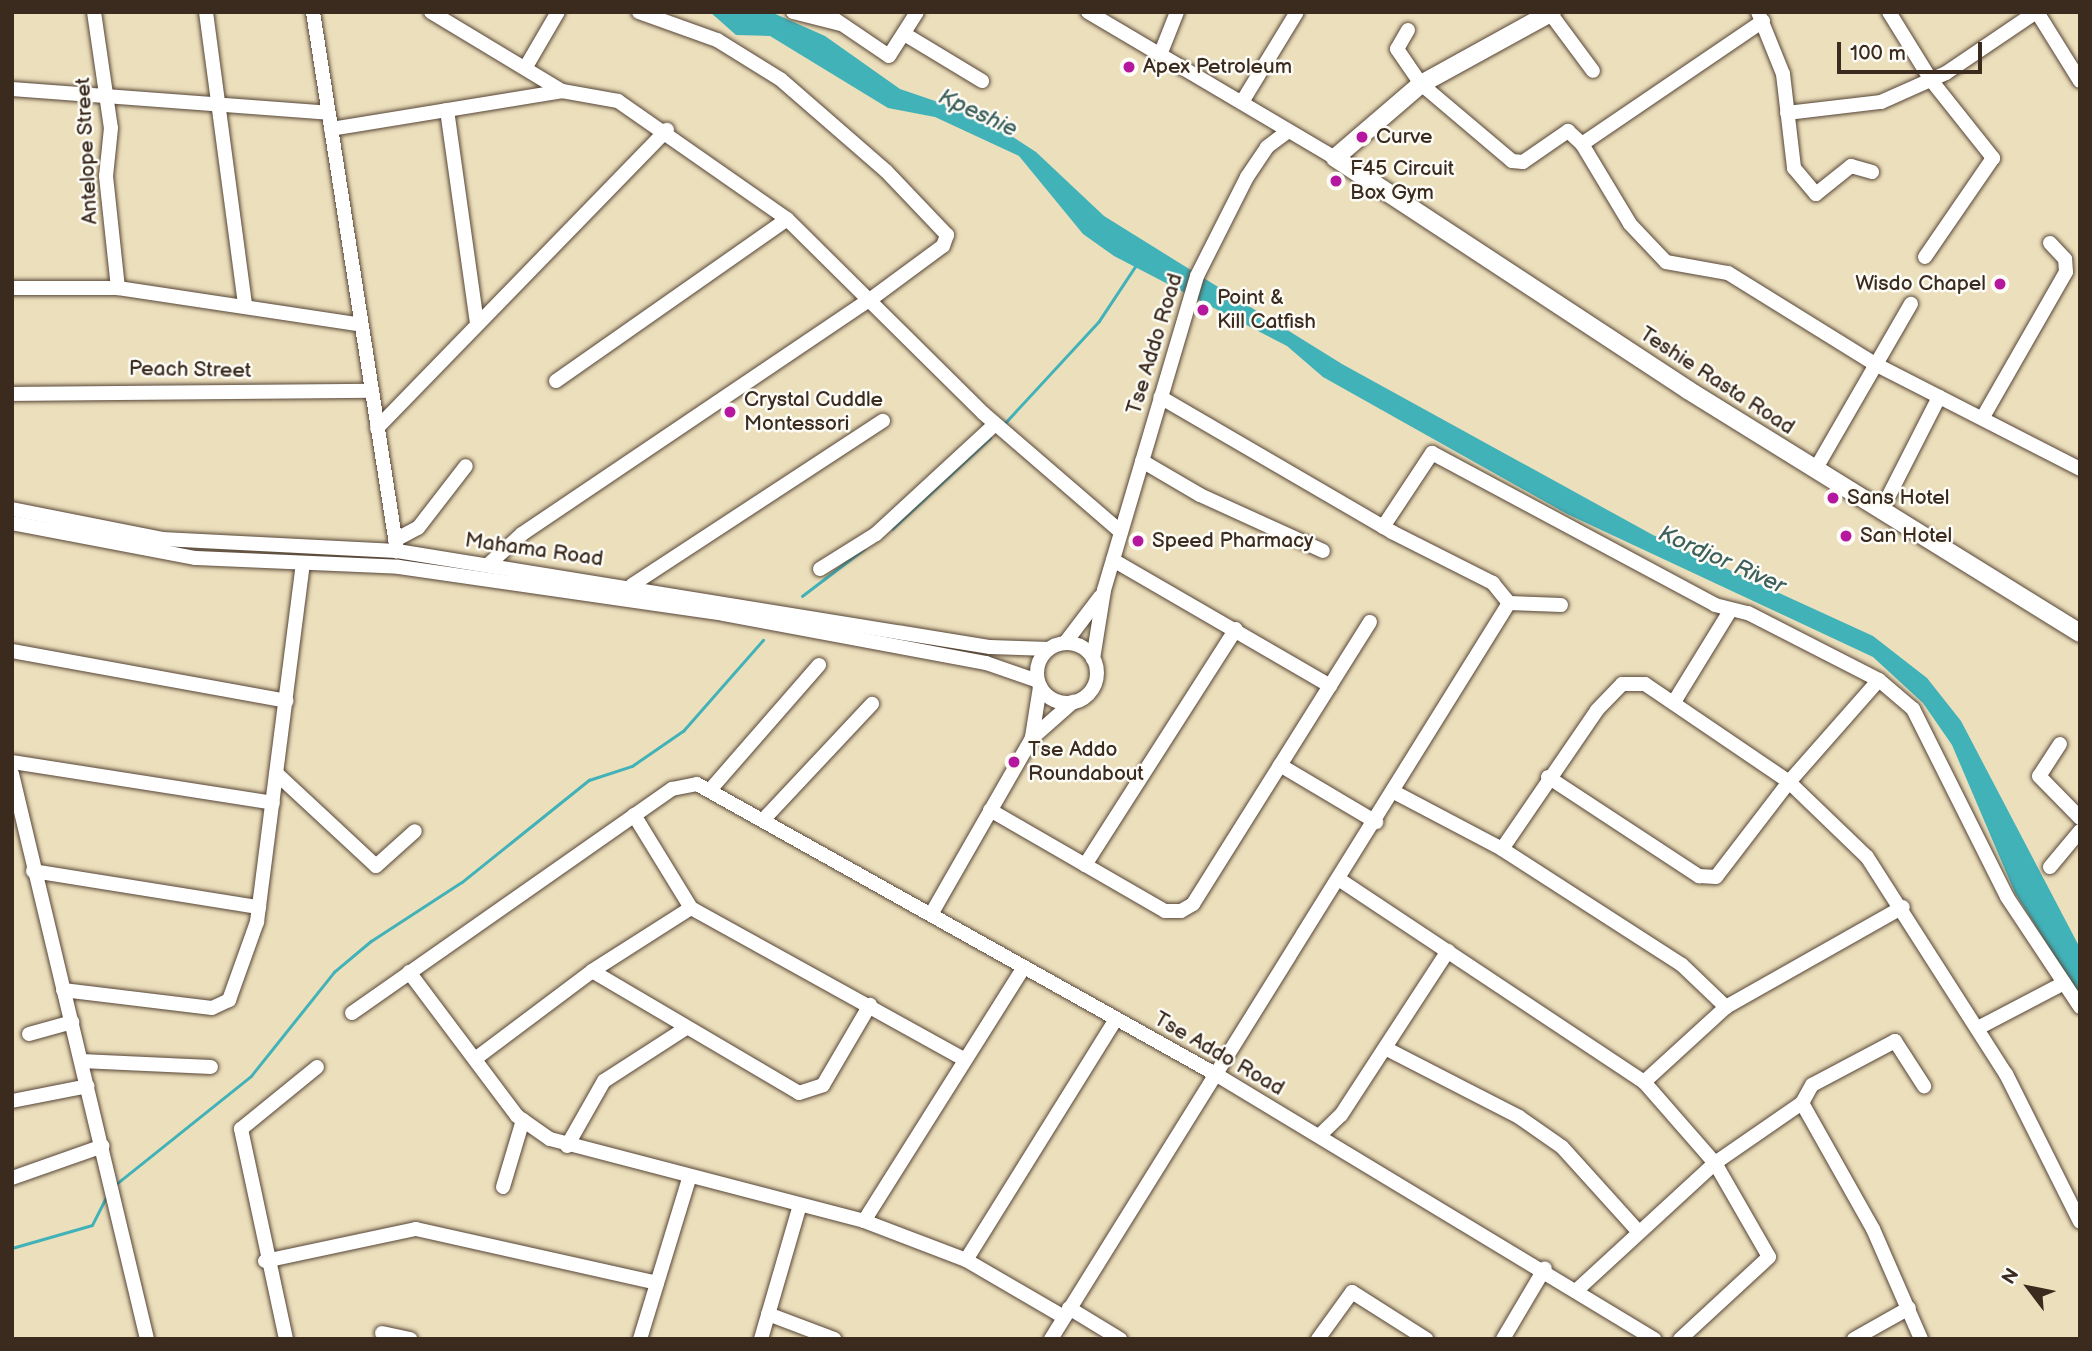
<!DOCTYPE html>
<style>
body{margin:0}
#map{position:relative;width:2092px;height:1351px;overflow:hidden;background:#ecdfbc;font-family:"Balsamiq Sans",sans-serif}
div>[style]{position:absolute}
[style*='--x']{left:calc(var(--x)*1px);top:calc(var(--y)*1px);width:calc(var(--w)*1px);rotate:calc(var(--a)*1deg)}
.water>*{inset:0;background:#42b2b9}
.stream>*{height:2.5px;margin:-1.25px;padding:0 1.25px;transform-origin:1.25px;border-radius:1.25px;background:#42b2b9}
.roads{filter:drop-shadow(0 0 2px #564536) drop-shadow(0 0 2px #564536)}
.minor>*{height:14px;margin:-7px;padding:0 7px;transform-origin:7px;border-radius:7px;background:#fff}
.minor>.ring{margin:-7px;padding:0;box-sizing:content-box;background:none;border:14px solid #fff;border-radius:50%}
.major>*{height:18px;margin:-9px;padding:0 9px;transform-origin:9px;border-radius:9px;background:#fff}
.dots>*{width:19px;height:19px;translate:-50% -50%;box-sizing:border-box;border:4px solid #fdfcf7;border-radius:50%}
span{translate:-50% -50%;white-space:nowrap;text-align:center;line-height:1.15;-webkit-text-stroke:5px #fdfcf7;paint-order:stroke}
.poi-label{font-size:21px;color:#3b2a1e}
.left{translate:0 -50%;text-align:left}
.right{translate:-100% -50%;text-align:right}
.street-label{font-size:21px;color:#3b2a1e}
.water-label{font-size:23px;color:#3e605c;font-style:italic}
.frame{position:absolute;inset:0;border:14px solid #3b2a1e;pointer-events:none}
.north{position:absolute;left:1994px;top:1253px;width:70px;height:70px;-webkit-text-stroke:5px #fdfcf7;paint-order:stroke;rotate:302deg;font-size:19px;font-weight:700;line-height:28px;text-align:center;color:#3b2a1e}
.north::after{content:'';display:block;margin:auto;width:24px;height:32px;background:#3b2a1e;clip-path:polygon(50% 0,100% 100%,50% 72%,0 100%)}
.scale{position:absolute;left:1837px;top:42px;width:145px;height:32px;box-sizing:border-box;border:4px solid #3b2a1e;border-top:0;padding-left:9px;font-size:21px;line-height:24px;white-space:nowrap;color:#3b2a1e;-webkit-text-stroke:5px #fdfcf7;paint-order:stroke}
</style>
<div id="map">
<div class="water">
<div style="clip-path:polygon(710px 12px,771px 12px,825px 36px,900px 89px,982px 117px,1036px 152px,1104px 216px,1342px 364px,1653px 535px,1873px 636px,1927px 678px,1961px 721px,2080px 948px,2080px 996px,2015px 893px,1952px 745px,1923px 703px,1873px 657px,1567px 514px,1323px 377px,1287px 346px,1114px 256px,1083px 234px,1019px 156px,935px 117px,888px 108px,770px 36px,736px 35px)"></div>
</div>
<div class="stream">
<div style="--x:1004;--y:424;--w:140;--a:-47.3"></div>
<div style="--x:1099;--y:321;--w:67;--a:-56.5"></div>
<div style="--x:892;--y:529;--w:134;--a:-42.9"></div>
<div style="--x:802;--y:596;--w:78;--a:-37.2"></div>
<div style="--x:115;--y:1185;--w:174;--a:-38.7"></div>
<div style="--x:251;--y:1076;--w:133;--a:-51.4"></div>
<div style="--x:334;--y:972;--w:48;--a:-40"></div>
<div style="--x:371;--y:941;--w:108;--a:-33"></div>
<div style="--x:462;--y:882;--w:163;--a:-38.8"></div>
<div style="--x:589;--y:780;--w:45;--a:-18"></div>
<div style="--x:632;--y:766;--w:62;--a:-34.5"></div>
<div style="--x:683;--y:731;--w:121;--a:-48.7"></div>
<div style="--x:12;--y:1248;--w:83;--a:-16"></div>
<div style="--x:92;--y:1225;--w:33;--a:-63"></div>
</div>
<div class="roads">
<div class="minor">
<div style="--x:94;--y:12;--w:117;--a:81.7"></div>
<div style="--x:111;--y:128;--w:48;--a:95.9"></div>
<div style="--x:106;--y:176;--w:113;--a:83.9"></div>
<div style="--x:206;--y:12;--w:294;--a:82.4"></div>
<div style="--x:313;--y:12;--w:546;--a:81.14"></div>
<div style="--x:431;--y:12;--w:153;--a:31.1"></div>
<div style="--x:562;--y:91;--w:57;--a:10.1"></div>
<div style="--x:618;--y:101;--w:206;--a:34.9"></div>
<div style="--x:787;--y:219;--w:276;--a:44.7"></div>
<div style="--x:983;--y:413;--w:182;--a:40.8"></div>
<div style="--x:793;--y:12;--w:49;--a:14"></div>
<div style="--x:824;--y:12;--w:78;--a:34.1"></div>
<div style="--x:889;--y:56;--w:52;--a:-57.5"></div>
<div style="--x:1088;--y:12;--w:287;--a:30.6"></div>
<div style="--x:1758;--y:12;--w:67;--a:68"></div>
<div style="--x:1783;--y:74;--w:95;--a:83.3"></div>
<div style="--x:1794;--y:168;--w:34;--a:50"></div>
<div style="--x:1816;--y:194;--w:45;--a:-38.7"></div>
<div style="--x:1851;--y:166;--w:22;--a:16"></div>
<div style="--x:1889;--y:12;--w:80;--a:58.3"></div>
<div style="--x:1931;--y:80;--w:100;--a:51.5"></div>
<div style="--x:1993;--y:158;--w:120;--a:124.5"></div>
<div style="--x:2037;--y:12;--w:81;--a:58.1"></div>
<div style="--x:1550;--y:13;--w:72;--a:53.4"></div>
<div style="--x:1763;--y:21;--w:219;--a:145.8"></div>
<div style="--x:1582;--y:144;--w:93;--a:59"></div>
<div style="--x:1630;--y:224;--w:52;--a:46.5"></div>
<div style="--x:1666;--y:262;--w:63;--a:10.1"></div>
<div style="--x:1728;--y:273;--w:171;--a:31.8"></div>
<div style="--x:1873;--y:363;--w:233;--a:27.1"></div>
<div style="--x:1408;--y:30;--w:22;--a:120"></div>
<div style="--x:1397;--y:49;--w:42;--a:55.6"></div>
<div style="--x:1421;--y:84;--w:119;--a:40.2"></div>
<div style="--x:1512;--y:161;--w:11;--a:5"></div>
<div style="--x:1523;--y:162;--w:55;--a:-34.6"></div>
<div style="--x:1568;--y:131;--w:19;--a:43"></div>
<div style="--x:906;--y:35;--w:89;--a:31.2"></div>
<div style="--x:1160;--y:55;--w:46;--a:-68.4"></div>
<div style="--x:527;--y:65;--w:61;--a:-59.7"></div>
<div style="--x:12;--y:89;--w:317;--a:4.3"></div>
<div style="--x:1242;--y:102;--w:105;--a:-58.6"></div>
<div style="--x:447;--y:110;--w:216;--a:82"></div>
<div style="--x:1787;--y:113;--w:95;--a:-6.7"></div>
<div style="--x:1881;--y:102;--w:71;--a:-24"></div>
<div style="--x:1946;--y:73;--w:109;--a:-34.1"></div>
<div style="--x:331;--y:129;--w:234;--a:-9.3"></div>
<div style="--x:12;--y:288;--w:106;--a:0"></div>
<div style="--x:118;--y:288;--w:242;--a:8.6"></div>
<div style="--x:556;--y:381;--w:282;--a:-35"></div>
<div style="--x:12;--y:394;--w:356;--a:-0.5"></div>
<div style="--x:1983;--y:417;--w:167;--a:-60.2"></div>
<div style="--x:2066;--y:272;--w:13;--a:-94"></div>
<div style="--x:2065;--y:259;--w:22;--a:-133"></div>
<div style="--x:377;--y:428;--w:416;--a:-45.8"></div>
<div style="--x:1142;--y:461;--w:67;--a:30.4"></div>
<div style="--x:1200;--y:495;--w:135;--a:24.5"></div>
<div style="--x:1815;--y:470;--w:192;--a:-60"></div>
<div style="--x:12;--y:509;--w:153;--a:11.3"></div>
<div style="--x:162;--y:539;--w:235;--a:2.9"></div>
<div style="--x:397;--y:551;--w:601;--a:9.2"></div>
<div style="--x:990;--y:647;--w:59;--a:1.9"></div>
<div style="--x:1882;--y:509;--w:126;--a:-63"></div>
<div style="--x:12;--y:523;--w:187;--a:10.8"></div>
<div style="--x:196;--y:558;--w:203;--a:2.5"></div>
<div style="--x:399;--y:567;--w:328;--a:8.2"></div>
<div style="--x:724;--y:614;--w:267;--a:10.6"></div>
<div style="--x:986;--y:663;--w:55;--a:19.1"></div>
<div style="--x:1383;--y:527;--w:89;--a:-56.5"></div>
<div style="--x:1432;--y:453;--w:321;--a:28.2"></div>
<div style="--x:1715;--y:605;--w:34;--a:14"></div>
<div style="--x:1748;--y:613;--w:147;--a:27.1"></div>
<div style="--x:1879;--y:680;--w:45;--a:40.5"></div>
<div style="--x:1913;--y:709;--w:210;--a:63.4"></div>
<div style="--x:2007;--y:897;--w:132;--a:56.4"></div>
<div style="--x:395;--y:540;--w:26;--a:-28"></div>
<div style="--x:418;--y:528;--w:78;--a:-52.3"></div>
<div style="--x:1113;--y:560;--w:251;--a:30.1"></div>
<div style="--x:489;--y:564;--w:45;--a:-42.3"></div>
<div style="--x:522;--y:534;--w:421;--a:-34"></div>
<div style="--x:871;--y:299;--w:89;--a:-36.4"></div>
<div style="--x:943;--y:246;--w:12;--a:-70"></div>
<div style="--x:947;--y:235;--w:88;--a:-133.6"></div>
<div style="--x:886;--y:171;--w:140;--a:-139"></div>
<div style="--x:780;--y:79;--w:74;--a:-148.2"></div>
<div style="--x:717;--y:40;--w:83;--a:-160.3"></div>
<div style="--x:820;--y:569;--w:66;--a:-32"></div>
<div style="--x:876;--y:534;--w:162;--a:-42.7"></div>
<div style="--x:632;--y:585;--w:300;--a:-33.2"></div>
<div style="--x:1509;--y:603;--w:52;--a:2.2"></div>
<div style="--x:1065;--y:643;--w:58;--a:-52.7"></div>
<div class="ring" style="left:1037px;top:643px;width:46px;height:46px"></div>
<div style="--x:12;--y:651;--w:279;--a:10.3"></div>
<div style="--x:1093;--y:659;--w:70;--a:-80.9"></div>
<div style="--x:1104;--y:590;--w:327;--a:-73.5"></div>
<div style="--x:1197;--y:276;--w:111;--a:-63.2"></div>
<div style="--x:1247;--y:177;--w:36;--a:-56"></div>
<div style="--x:1267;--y:147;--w:26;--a:-37"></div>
<div style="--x:1674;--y:702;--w:107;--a:-58.4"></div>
<div style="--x:1032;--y:737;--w:51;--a:-80.9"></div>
<div style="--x:2060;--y:744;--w:38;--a:123"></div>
<div style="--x:2039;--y:776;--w:59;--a:45.7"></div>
<div style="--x:12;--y:762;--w:264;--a:8.9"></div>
<div style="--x:1280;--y:765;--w:112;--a:30.7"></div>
<div style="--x:12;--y:774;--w:581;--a:76.56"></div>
<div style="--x:277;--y:774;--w:135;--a:42.9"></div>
<div style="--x:376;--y:866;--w:52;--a:-41.9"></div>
<div style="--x:1548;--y:777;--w:181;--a:33.3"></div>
<div style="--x:1699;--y:876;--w:17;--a:3"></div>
<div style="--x:1716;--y:877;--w:120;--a:-52.5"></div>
<div style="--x:1789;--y:782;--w:136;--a:-48.6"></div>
<div style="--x:710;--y:790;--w:166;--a:-48.9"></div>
<div style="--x:1394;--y:792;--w:122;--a:27.8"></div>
<div style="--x:1502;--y:849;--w:214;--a:32.8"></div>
<div style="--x:1682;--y:965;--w:61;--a:43.7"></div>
<div style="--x:990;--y:810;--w:202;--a:30"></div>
<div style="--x:1165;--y:911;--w:16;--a:0"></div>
<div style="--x:1181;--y:911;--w:14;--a:-30"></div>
<div style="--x:1193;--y:904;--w:333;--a:-57.9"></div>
<div style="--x:634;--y:815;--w:109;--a:58.5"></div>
<div style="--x:764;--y:819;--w:158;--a:-46.8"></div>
<div style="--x:1502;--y:849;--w:168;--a:-55.6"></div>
<div style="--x:1597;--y:710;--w:36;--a:-46"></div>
<div style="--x:1622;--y:684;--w:23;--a:0"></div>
<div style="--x:1645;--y:684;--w:174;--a:34.2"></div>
<div style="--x:1789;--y:782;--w:108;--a:43.9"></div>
<div style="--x:1867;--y:857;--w:258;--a:57.4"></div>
<div style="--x:2006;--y:1074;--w:165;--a:63.4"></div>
<div style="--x:1085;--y:865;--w:280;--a:-57.4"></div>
<div style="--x:2050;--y:867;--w:47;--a:-50.2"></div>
<div style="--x:33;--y:871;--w:229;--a:9.1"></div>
<div style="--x:1340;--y:880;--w:365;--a:33.6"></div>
<div style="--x:1644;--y:1082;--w:108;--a:48.8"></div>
<div style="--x:1715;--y:1163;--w:108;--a:60.1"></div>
<div style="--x:1769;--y:1257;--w:121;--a:137.3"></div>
<div style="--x:933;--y:911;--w:199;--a:-60.2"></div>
<div style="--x:1032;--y:738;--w:55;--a:-41.3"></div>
<div style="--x:592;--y:971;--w:240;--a:30.5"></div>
<div style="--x:799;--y:1093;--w:25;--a:-18"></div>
<div style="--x:823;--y:1085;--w:93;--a:-59.6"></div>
<div style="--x:409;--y:972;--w:180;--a:53.1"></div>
<div style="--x:517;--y:1116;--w:40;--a:34.9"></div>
<div style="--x:550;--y:1139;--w:325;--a:14.6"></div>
<div style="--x:864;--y:1221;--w:109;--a:20.9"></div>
<div style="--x:966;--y:1260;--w:113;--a:30.2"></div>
<div style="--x:63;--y:990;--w:150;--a:6.9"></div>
<div style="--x:212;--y:1008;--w:19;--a:-25"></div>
<div style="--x:229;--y:1000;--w:83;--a:-70.3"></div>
<div style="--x:257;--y:922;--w:361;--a:-82.7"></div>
<div style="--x:352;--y:1013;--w:391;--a:-35"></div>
<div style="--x:672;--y:789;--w:25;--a:-11"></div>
<div style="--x:697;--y:784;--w:596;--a:29.23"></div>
<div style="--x:1217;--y:1075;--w:511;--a:31.14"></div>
<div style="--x:1978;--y:1028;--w:97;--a:-27.6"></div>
<div style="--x:29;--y:1034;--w:45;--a:-15.6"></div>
<div style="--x:1385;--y:1048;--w:151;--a:27.2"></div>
<div style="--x:1519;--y:1117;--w:52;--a:34.9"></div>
<div style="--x:1562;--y:1147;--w:113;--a:47.9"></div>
<div style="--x:475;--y:1059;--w:146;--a:-36.9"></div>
<div style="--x:592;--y:971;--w:117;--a:-32.5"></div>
<div style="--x:691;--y:908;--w:313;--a:29"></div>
<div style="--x:81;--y:1061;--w:130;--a:2.6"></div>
<div style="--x:1644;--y:1082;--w:111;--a:-42.4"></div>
<div style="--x:1726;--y:1007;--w:203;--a:-29.5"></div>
<div style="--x:12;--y:1101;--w:77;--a:-11.2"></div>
<div style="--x:1802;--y:1103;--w:145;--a:60.6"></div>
<div style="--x:1873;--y:1229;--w:120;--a:66.4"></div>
<div style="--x:1319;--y:1136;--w:30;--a:-44"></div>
<div style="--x:1341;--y:1115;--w:196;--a:-56.9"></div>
<div style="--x:567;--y:1146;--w:75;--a:-60.4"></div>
<div style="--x:604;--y:1081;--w:98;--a:-32.9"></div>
<div style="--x:12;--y:1178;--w:96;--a:-19.4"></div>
<div style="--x:503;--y:1187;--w:70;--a:-73.4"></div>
<div style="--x:864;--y:1221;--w:297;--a:-57.8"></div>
<div style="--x:966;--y:1260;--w:284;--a:-58.1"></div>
<div style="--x:265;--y:1261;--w:154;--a:-12"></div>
<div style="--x:416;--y:1229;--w:247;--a:12.6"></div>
<div style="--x:1577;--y:1290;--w:188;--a:-42.6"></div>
<div style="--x:1715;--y:1163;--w:106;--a:-34.6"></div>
<div style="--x:1802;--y:1103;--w:21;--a:-61"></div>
<div style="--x:1812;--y:1085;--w:94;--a:-27.9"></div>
<div style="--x:1895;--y:1041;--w:54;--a:57.2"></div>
<div style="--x:1069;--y:1308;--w:60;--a:31.3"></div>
<div style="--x:768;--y:1314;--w:71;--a:20.7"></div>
<div style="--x:382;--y:1333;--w:29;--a:12"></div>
<div style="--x:286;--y:1339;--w:215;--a:-102.1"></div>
<div style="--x:241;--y:1129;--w:98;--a:-39.2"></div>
<div style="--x:640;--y:1339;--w:167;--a:-73"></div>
<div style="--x:761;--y:1339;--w:136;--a:-73.8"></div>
<div style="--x:1051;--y:1339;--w:867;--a:-58.11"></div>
<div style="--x:1509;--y:603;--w:26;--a:-129"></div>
<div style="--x:1493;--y:583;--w:113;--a:-153.2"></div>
<div style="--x:1392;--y:532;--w:268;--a:-149.8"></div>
<div style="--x:1318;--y:1339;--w:58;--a:-54.1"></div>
<div style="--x:1352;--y:1292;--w:88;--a:32.4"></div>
<div style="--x:1503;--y:1339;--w:82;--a:-59.4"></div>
<div style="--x:1854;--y:1339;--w:63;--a:-29.4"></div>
</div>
<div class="major">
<div style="--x:1552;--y:12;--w:149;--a:151.2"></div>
<div style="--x:1421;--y:84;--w:113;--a:139.3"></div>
<div style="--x:1335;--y:158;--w:422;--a:33.3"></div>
<div style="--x:1688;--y:390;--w:461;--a:31.8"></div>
</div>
</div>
<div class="dots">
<div style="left:1129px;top:67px;background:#b5179e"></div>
<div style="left:1362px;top:137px;background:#b5179e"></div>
<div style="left:1336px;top:181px;background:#b5179e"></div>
<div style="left:2000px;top:284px;background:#b5179e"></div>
<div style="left:1203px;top:310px;background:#b5179e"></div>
<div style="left:730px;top:412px;background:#b5179e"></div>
<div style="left:1833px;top:498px;background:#b5179e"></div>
<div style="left:1846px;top:536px;background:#b5179e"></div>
<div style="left:1138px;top:541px;background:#b5179e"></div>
<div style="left:1014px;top:762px;background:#b5179e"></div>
</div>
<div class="poi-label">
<span class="left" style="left:1143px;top:67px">Apex Petroleum</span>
<span class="left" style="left:1376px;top:137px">Curve</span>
<span class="left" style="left:1350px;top:181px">F45 Circuit<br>Box Gym</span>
<span class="right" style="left:1986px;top:284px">Wisdo Chapel</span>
<span class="left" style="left:1217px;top:310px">Point &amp;<br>Kill Catfish</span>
<span class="left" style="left:744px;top:412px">Crystal Cuddle<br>Montessori</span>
<span class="left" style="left:1847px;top:498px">Sans Hotel</span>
<span class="left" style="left:1860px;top:536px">San Hotel</span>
<span class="left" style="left:1152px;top:541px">Speed Pharmacy</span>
<span class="left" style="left:1028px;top:762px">Tse Addo<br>Roundabout</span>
</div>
<div class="street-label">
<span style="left:87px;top:151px;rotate:-93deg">Antelope Street</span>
<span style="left:1155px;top:344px;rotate:-73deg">Tse Addo Road</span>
<span style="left:190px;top:370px;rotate:1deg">Peach Street</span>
<span style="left:1717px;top:381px;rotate:33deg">Teshie Rasta Road</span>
<span style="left:534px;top:550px;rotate:8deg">Mahama Road</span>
<span style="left:1219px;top:1054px;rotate:30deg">Tse Addo Road</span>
</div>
<div class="water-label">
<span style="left:978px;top:113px;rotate:25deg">Kpeshie</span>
<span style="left:1722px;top:560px;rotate:24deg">Kordjor River</span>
</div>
<div class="frame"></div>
<div class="north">N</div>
<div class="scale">100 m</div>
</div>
